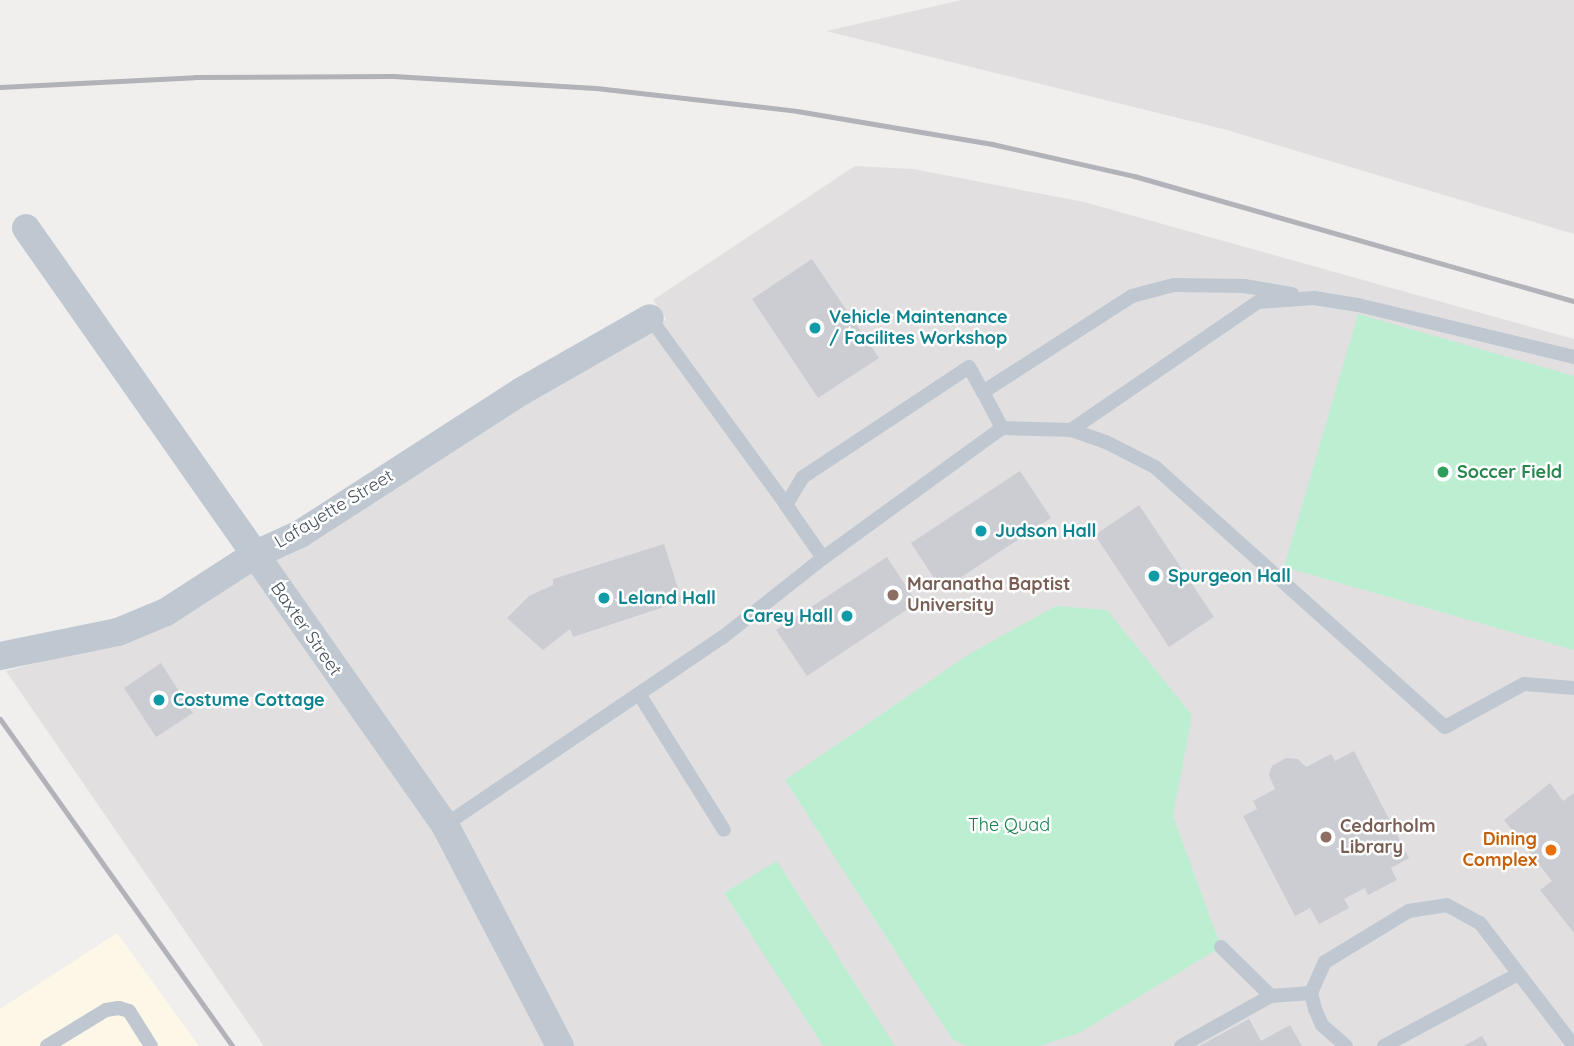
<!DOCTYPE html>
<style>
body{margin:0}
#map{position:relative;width:1574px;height:1046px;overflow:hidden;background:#f1eeee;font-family:Quicksand,sans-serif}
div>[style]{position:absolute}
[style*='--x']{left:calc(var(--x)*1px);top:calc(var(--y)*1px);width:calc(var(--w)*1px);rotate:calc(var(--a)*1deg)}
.commercial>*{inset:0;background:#fcf7e7}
.education>*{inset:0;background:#e2dfe0}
.green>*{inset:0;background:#bcefd2}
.building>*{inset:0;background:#cbcdd3}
.service>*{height:14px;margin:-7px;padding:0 7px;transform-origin:7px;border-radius:7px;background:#bfc8d1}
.minor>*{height:28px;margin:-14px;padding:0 14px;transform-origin:14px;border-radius:14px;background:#bfc8d1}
.rail>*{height:5px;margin:-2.5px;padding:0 2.5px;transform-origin:2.5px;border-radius:2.5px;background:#b1b3b9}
.dots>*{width:19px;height:19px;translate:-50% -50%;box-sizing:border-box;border:4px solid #fff;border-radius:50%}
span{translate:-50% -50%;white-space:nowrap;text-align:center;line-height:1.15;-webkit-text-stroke:5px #fff;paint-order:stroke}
.culture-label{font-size:18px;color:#0d838f;font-weight:700}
.left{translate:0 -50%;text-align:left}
.right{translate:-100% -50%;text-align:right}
.leisure-label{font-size:18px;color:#27864d;font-weight:700}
.street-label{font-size:18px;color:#46515c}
.education-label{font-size:18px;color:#785e54;font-weight:700}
.park-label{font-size:18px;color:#167e4d}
.food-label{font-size:18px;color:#c56008;font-weight:700}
</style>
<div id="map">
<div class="commercial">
<div style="clip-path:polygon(117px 933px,199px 1046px,0 1046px,0 1009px)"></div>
</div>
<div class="education">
<div style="clip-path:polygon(962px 0,1574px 0,1574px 234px,1227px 130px,826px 31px)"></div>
<div style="clip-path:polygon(855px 166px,913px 169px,1084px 202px,1574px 339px,1574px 1046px,264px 1046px,6px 671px,137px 636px,666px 319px,653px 300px)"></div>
</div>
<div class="green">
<div style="clip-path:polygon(1358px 314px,1574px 376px,1574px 650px,1284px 567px)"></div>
<div style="clip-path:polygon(1056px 606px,1107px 610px,1192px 715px,1173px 816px,1221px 947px,1079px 1033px,1040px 1046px,967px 1046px,952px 1039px,785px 780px,971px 653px)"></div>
<div style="clip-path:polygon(777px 861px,895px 1046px,823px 1046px,724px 893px)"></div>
</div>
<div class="building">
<div style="clip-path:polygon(812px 259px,879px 358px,818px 398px,752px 299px)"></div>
<div style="clip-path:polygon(1020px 471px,1051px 518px,942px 590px,911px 543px)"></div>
<div style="clip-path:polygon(1139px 505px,1214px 617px,1169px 647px,1095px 535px)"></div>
<div style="clip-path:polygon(664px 544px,682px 601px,573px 637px,570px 629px,543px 650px,507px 618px,529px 596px,553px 585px,553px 579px)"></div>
<div style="clip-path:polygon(887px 557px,917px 603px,807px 676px,776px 630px)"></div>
<div style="clip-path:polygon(161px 663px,193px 713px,156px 737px,124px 688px)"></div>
<div style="clip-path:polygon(1354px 751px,1409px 858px,1391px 868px,1397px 880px,1368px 895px,1365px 888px,1344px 899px,1349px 908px,1319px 924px,1310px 908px,1295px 916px,1243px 816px,1257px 809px,1253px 801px,1275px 789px,1269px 775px,1272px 766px,1286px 758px,1298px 759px,1306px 767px,1331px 754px,1335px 761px)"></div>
<div style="clip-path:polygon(1550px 783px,1563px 801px,1574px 793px,1574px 933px,1540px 890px,1552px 881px,1504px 820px)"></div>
<div style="clip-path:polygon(1249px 1019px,1261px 1041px,1290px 1025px,1302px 1046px,1199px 1046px)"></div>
<div style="clip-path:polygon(1482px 1036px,1488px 1046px,1463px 1046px)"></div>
</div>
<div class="service">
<div style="--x:650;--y:318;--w:238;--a:53.9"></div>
<div style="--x:1002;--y:428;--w:41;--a:-117.8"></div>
<div style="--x:983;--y:392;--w:177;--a:-32.8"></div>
<div style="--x:1132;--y:296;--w:43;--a:-14.7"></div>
<div style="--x:1174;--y:285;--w:70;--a:0.8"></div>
<div style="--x:1244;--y:286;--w:49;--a:9.5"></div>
<div style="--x:1071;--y:430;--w:227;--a:-34.4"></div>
<div style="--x:1258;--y:302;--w:56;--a:-4.1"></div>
<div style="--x:1314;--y:298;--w:45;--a:9"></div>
<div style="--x:1358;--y:305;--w:222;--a:13.5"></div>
<div style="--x:823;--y:558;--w:65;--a:-124.9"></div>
<div style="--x:786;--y:505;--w:33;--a:-59"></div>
<div style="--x:803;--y:477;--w:199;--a:-33.5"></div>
<div style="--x:969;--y:367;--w:29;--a:61"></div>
<div style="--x:639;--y:694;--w:160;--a:58"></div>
<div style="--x:445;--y:825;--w:336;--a:-34.1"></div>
<div style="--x:723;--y:637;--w:127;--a:-38.3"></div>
<div style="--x:823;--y:558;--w:221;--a:-36"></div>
<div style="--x:1002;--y:428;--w:69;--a:1.7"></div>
<div style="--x:1071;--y:430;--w:37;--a:19"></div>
<div style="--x:1106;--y:442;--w:55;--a:27"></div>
<div style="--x:1155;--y:467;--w:389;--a:41.9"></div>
<div style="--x:1445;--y:727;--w:90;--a:-28.6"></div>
<div style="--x:1524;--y:684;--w:50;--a:4.6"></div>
<div style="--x:1221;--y:947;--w:70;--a:44.4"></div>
<div style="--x:47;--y:1046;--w:69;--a:-31.4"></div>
<div style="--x:106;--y:1010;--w:13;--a:-9"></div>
<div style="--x:119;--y:1008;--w:10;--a:17"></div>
<div style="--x:129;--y:1011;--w:41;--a:57.8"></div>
<div style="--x:1181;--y:1046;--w:103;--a:-29.1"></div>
<div style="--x:1271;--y:996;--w:40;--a:-4.3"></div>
<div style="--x:1346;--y:1046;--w:32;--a:-139"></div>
<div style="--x:1322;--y:1025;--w:17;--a:-114"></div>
<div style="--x:1315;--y:1009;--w:16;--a:-104"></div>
<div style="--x:1311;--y:993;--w:34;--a:-66"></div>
<div style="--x:1325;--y:962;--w:98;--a:-31.3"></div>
<div style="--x:1409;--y:911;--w:38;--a:-9"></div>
<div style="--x:1447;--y:905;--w:38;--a:29"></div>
<div style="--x:1480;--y:923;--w:155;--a:52.6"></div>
<div style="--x:1384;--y:1046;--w:152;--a:-28.2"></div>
</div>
<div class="minor">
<div style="--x:26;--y:228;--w:729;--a:54.94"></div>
<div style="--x:445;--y:825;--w:249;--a:62.5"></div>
<div style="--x:0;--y:656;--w:120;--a:-11.5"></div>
<div style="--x:118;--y:632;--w:52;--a:-22.6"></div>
<div style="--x:166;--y:612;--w:105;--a:-32.9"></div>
<div style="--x:254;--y:555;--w:51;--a:-24.5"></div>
<div style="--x:300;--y:534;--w:264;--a:-32.8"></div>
<div style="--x:522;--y:391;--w:147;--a:-29.7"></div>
</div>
<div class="rail">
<div style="--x:0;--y:87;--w:195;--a:-2.9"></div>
<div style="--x:195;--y:77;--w:198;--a:-0.3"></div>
<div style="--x:393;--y:76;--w:203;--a:3.4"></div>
<div style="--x:596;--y:88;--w:202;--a:6.5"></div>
<div style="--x:797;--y:111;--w:198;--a:9.6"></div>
<div style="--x:992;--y:144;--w:146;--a:12.7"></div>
<div style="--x:1134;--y:176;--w:457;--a:15.9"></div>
<div style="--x:0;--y:719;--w:401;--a:54.6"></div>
</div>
<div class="dots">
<div style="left:815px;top:328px;background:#0f9aa8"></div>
<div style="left:1443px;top:472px;background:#2e9e5b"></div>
<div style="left:981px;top:531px;background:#0f9aa8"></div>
<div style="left:1154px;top:576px;background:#0f9aa8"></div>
<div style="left:893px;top:595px;background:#8d6e63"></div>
<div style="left:604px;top:598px;background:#0f9aa8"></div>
<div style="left:847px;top:616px;background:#0f9aa8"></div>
<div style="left:159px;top:700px;background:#0f9aa8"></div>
<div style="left:1326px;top:837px;background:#8d6e63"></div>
<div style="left:1551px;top:850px;background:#e8710a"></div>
</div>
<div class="culture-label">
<span class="left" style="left:829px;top:328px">Vehicle Maintenance<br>/ Facilites Workshop</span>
<span class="left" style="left:995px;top:531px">Judson Hall</span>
<span class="left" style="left:1168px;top:576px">Spurgeon Hall</span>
<span class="left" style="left:618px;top:598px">Leland Hall</span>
<span class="right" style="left:833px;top:616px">Carey Hall</span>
<span class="left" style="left:173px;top:700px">Costume Cottage</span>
</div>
<div class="leisure-label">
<span class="left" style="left:1457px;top:472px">Soccer Field</span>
</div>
<div class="street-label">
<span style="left:334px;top:509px;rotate:-31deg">Lafayette Street</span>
<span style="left:306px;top:629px;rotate:55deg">Baxter Street</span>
</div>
<div class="education-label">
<span class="left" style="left:907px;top:595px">Maranatha Baptist<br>University</span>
<span class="left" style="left:1340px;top:837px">Cedarholm<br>Library</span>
</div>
<div class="park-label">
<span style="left:1009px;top:825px">The Quad</span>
</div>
<div class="food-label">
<span class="right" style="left:1537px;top:850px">Dining<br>Complex</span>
</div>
</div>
